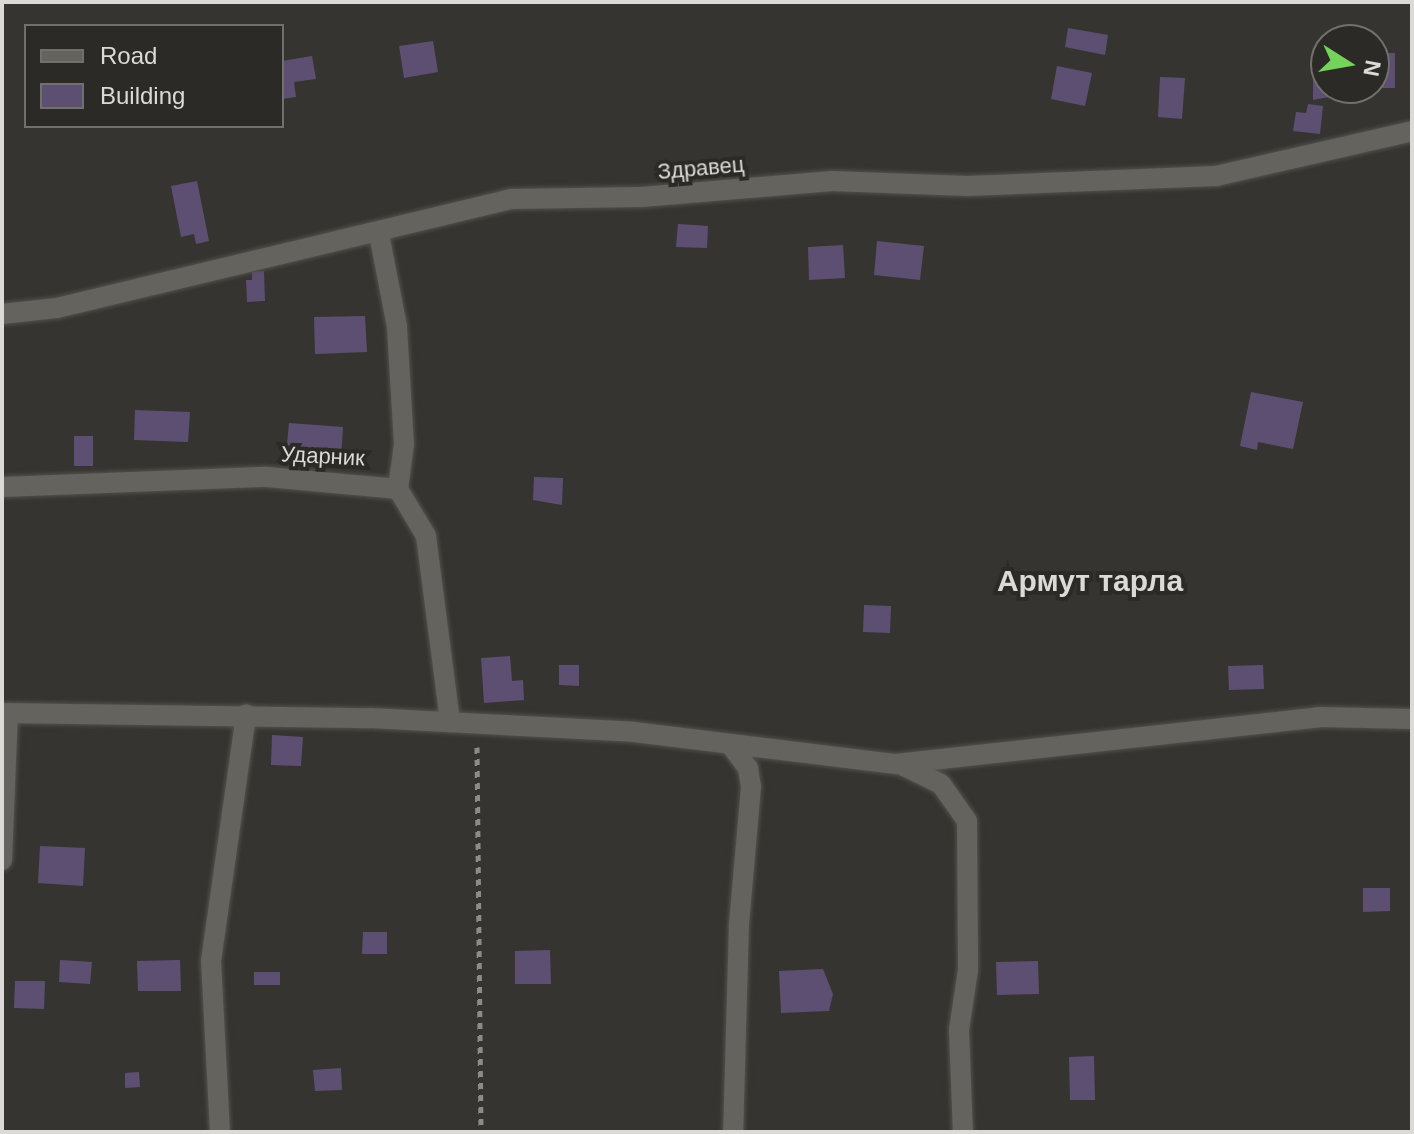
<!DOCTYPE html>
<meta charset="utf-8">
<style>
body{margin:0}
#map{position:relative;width:1414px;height:1134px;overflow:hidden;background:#363430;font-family:Helvetica,sans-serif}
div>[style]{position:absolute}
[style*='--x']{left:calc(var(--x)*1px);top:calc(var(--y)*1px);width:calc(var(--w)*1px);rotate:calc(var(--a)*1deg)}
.building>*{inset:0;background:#5d4f72}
.path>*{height:5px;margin-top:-2.5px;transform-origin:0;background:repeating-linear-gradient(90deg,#8d8b88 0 6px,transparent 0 12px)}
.roads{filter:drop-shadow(0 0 2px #52514d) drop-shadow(0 0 2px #52514d)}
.street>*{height:20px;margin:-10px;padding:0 10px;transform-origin:10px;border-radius:10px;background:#65635e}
span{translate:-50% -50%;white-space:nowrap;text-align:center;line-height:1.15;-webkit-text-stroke:8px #2c2a26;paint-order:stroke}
.street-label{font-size:22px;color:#dbdad7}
.district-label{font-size:30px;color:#dbdad7;font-weight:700}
.frame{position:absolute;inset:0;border:4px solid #dbdad7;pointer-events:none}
.legend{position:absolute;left:24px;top:24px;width:260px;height:104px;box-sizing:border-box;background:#2c2a26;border:2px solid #72706d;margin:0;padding:10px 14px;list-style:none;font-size:24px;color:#dbdad7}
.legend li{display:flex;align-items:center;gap:16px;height:40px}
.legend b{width:40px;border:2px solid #72706d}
.north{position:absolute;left:1310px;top:24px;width:80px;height:80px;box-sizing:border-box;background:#2c2a26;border:2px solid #72706d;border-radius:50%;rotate:101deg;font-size:22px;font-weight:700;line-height:32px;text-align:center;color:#dbdad7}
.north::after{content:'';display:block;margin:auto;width:28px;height:36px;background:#75d25b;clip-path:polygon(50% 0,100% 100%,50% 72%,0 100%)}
</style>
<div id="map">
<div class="building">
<div style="clip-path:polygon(1068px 28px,1108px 35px,1105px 55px,1065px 47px)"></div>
<div style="clip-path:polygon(433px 41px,438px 72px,404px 78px,399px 46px)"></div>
<div style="clip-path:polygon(1374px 53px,1395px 53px,1395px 88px,1374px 88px)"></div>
<div style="clip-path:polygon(312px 56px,316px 79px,294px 82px,296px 97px,282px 99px,282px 61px)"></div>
<div style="clip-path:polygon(1313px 59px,1326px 59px,1326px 88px,1350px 93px,1313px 100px)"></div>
<div style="clip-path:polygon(1057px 66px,1092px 73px,1085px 106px,1051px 99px)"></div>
<div style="clip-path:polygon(1160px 77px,1185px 78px,1182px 119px,1158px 117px)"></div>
<div style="clip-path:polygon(1308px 104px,1323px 106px,1320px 134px,1293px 131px,1296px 112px,1306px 113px)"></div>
<div style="clip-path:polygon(197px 181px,209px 241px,196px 244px,194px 234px,181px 237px,171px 186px)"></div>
<div style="clip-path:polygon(678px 224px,708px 226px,707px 248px,676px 247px)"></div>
<div style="clip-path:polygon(877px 241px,924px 246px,920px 280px,874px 275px)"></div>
<div style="clip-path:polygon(843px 245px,845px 278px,809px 280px,808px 247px)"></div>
<div style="clip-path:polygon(264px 271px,265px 301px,247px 302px,246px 280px,252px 280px,252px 272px)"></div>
<div style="clip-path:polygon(365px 316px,367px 352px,315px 354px,314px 317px)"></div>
<div style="clip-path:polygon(1251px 392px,1303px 402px,1293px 449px,1258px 442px,1257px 450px,1240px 446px)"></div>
<div style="clip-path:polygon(135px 410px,190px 412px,188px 442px,134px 440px)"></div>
<div style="clip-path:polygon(289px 423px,343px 427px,341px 458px,286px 454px)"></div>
<div style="clip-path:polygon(74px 436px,93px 436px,93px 466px,74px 466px)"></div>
<div style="clip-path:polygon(534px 477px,563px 478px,562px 505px,533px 500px)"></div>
<div style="clip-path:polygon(864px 605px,891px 606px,890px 633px,863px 632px)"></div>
<div style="clip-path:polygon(510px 656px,512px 681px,523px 680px,524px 700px,484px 703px,481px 658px)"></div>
<div style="clip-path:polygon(559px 665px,579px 665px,579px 686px,559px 685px)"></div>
<div style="clip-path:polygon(1263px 665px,1264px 689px,1229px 690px,1228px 666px)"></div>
<div style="clip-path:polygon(272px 735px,303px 737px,301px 766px,271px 765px)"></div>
<div style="clip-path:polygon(40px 846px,85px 848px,83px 886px,38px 883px)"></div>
<div style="clip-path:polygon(1363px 888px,1390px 888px,1390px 911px,1363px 912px)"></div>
<div style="clip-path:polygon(363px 932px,387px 932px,387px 954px,362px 954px)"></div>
<div style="clip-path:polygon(550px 950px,551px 984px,515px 984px,515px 951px)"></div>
<div style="clip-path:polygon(60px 960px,92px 962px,90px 984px,59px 982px)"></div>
<div style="clip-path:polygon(180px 960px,181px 991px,138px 991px,137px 961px)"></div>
<div style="clip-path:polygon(1038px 961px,1039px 994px,997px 995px,996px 962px)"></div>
<div style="clip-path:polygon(823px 969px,833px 994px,829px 1011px,781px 1013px,779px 971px)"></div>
<div style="clip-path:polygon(254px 972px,280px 972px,280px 985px,254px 985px)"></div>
<div style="clip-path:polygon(15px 981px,45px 981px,44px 1009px,14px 1008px)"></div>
<div style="clip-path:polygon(1094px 1056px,1095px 1100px,1070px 1100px,1069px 1057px)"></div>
<div style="clip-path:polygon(341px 1068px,342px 1090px,315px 1091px,313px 1070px)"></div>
<div style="clip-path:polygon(139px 1072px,140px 1087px,125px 1088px,125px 1073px)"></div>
</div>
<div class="path">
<div style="--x:477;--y:747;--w:385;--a:89.4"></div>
</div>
<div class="roads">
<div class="street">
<div style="--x:379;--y:234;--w:95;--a:79"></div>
<div style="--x:397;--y:327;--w:117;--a:86.6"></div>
<div style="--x:404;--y:444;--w:45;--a:97.6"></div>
<div style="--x:2;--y:314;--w:55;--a:-6.2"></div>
<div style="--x:57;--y:308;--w:468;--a:-13.5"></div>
<div style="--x:512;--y:199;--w:130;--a:-0.9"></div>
<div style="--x:642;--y:197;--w:191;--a:-4.8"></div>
<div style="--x:832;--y:181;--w:135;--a:2.1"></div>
<div style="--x:967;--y:186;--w:249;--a:-2.3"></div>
<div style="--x:1216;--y:176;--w:201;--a:-12.9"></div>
<div style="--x:2;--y:487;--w:265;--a:-2.2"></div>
<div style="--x:267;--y:477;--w:132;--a:5.2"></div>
<div style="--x:398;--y:489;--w:55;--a:59.2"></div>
<div style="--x:426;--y:536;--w:188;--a:82.6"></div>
<div style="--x:2;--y:713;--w:368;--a:0.8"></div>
<div style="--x:370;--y:718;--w:264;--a:3"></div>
<div style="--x:634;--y:732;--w:264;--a:7"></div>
<div style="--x:896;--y:764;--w:426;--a:-6.3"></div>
<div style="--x:1319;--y:717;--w:93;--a:1.2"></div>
<div style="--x:731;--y:745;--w:29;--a:54"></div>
<div style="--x:748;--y:768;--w:19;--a:81"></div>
<div style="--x:751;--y:787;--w:137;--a:95"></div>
<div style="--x:739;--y:923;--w:209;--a:91.6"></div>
<div style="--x:904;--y:766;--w:41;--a:25.9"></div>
<div style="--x:941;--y:784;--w:45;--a:54.9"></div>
<div style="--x:967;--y:821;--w:149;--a:89.6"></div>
<div style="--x:968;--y:970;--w:61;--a:98.5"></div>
<div style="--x:959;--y:1030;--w:102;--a:87.8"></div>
<div style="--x:2;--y:860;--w:147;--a:-87.7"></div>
<div style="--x:220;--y:1132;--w:171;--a:-93"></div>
<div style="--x:211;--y:961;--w:249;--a:-81.9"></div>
</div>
</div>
<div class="street-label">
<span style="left:701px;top:168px;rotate:-5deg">Здравец</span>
<span style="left:323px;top:456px;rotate:3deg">Ударник</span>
</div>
<div class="district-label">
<span style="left:1090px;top:581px">Армут тарла</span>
</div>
<div class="frame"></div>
<ul class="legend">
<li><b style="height:10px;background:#65635e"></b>Road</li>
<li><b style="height:22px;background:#5d4f72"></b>Building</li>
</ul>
<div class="north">N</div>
</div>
